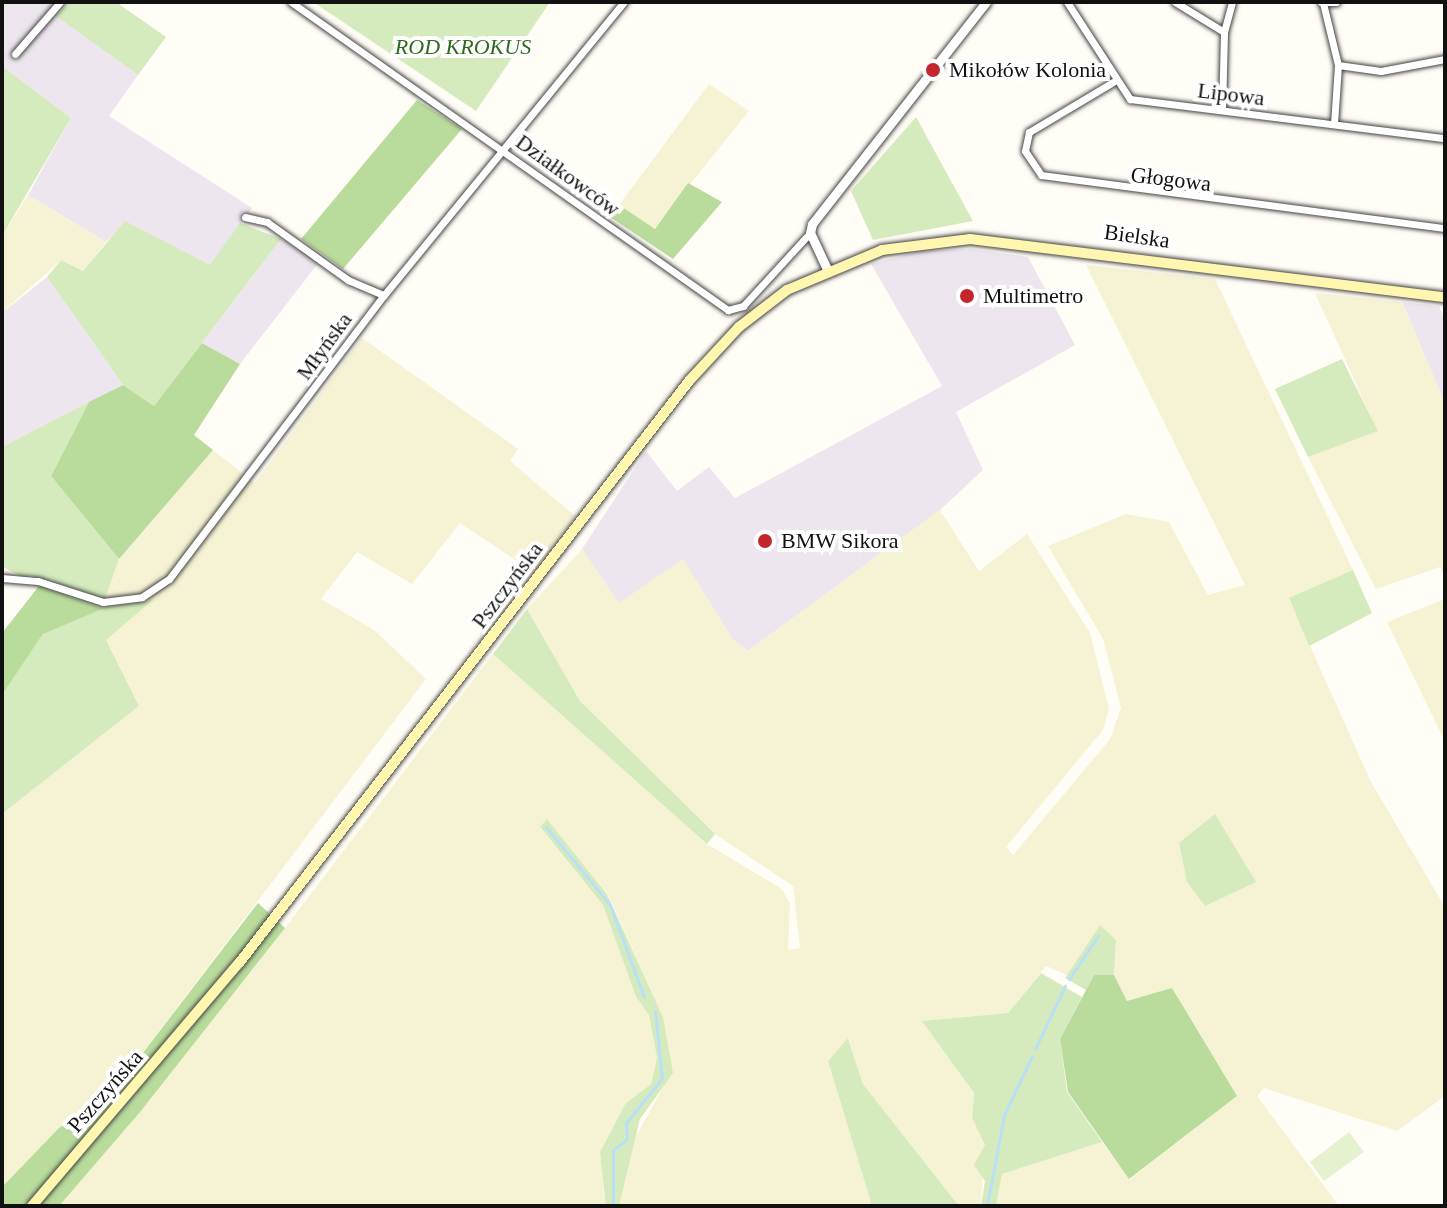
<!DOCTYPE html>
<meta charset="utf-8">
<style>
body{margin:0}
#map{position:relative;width:1447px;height:1208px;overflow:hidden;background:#fffdf5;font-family:Georgia,serif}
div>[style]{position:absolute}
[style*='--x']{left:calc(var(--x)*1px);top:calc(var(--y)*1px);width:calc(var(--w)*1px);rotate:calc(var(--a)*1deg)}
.industrial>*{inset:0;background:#eee6ef}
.farmland>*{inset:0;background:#f6f3d4}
.green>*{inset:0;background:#d5ebbd}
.forest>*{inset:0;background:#b9dc9c}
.pitch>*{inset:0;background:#e6f2cf}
.stream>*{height:3px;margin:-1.5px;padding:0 1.5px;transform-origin:1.5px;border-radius:1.5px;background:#b9e0f7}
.roads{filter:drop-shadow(0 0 2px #444) drop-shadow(0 0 2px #444)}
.minor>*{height:7px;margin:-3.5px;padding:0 3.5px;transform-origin:3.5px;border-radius:3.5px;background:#fff}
.tertiary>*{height:9px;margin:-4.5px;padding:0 4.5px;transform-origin:4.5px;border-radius:4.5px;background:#fff}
.secondary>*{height:10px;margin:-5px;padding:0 5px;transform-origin:5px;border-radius:5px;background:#fff6b0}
.dots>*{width:22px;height:22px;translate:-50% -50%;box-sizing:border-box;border:4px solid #fff;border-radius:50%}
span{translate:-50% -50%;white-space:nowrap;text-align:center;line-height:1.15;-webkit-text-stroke:8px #fff;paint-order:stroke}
.park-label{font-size:22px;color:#2f6b1f;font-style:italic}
.poi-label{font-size:22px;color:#111}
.left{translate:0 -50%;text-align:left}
.street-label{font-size:22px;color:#111}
.frame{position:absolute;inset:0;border:4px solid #111;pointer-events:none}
</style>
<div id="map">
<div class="industrial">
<div style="clip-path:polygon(2px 2px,60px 2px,57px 16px,138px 75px,109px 116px,252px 208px,211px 266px,126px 222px,106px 242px,28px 195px,71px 118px,2px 66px)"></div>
<div style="clip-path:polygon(281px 239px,319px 262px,240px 364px,202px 343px)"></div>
<div style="clip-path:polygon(972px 249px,1028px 257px,1075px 345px,956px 412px,983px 470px,940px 510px,748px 651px,733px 640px,683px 560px,619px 604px,582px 549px,646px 451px,677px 491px,709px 467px,735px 498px,942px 386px,871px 264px,921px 251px)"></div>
<div style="clip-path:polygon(47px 277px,123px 385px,2px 447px,2px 313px)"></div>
<div style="clip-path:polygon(1402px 302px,1439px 306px,1445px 319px,1445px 404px)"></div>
</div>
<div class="farmland">
<div style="clip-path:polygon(709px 84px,749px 111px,654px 229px,619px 205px)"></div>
<div style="clip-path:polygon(28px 195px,106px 242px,83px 271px,61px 260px,2px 313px,2px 236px)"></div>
<div style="clip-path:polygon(1086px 265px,1215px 279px,1353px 570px,1289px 599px,1371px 782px,1445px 907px,1445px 1096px,1397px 1131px,1264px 1088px,1257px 1096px,1339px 1206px,996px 1206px,1002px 1174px,1102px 1142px,1130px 1179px,1237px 1096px,1127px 1001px,1114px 975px,1116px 940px,1100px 925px,1067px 975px,1046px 966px,1008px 1013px,923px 1021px,974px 1093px,972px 1118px,985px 1145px,981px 1206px,959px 1206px,863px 1084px,849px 1039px,828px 1061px,872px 1206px,619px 1206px,628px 1151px,661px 1091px,663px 1017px,608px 894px,547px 820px,540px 828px,603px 905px,636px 997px,649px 1015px,657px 1058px,651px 1084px,626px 1103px,603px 1183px,606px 1206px,59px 1206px,285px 928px,493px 654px,707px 844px,782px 889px,790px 904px,788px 950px,800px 948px,793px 886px,715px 834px,608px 733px,580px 701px,527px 609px,582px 549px,619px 603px,683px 559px,733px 640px,748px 651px,940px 510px,979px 571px,1027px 534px,1090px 633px,1109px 709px,1103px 730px,1006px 847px,1013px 855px,1110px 739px,1121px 708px,1103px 639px,1048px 546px,1126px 514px,1169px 522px,1208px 595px,1245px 585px)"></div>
<div style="clip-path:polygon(1315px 293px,1402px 302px,1445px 404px,1445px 577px,1440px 567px,1376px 589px,1308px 457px,1377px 430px)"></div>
<div style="clip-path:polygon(362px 338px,518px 449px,510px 461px,575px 516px,535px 573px,460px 523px,412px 584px,357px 552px,321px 599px,374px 630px,426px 679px,119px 1084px,60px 1127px,2px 1187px,2px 814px,139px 706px,106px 640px,150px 601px,102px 609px,119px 559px,213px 450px,255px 483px)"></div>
<div style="clip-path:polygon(1445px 599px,1445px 742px,1387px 622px)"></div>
</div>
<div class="green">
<div style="clip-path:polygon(69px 2px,116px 2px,166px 37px,138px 75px,56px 16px)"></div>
<div style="clip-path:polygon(313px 2px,550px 2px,476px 111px)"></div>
<div style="clip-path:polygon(2px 66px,71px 118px,2px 236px)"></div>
<div style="clip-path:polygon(916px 117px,973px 221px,873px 240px,851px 191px)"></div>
<div style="clip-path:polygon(125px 221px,210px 265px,240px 223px,281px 239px,154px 406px,123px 385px,47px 277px,61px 260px,83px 271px)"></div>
<div style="clip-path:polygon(1342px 359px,1378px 431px,1308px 457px,1275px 389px)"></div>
<div style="clip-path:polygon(89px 402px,51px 476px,119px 559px,102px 608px,153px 600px,106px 640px,139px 706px,2px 814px,2px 695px,43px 634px,39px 586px,3px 567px,2px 447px)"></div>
<div style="clip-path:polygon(1353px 570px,1372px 613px,1309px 646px,1289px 598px)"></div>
<div style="clip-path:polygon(527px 609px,580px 701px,715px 834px,707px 844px,493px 654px)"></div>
<div style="clip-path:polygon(1215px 814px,1256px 882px,1205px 906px,1187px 882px,1179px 843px)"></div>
<div style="clip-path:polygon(547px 819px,607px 894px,663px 1017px,673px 1073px,640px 1119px,619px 1206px,606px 1206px,600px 1152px,626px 1103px,651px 1084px,657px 1058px,649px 1015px,636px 997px,603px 905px,540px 827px)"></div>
<div style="clip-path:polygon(1100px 925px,1116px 940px,1114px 975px,1094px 975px,1086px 990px,1065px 978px)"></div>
<div style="clip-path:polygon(1041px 973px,1082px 997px,1060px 1039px,1067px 1092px,1102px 1142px,1002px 1174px,996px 1206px,981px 1206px,985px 1181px,974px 1165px,985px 1145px,972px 1118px,974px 1093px,922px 1021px,1008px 1013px)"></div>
<div style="clip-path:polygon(848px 1038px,863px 1084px,959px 1206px,872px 1206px,828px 1061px)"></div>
</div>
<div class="forest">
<div style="clip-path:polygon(417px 100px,462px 129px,343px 269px,301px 239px)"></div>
<div style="clip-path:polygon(688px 183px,722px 202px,673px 259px,610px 217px,619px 205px,655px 229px)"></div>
<div style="clip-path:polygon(202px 343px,240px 364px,194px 435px,213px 450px,119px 559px,51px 476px,89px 402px,123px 385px,154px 406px)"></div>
<div style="clip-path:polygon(39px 586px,102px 609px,43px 634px,2px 695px,2px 633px)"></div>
<div style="clip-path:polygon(258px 903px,285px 928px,140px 1112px,59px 1206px,2px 1206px,2px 1187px,60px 1127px,119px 1084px)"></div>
<div style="clip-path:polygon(1094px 975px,1114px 975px,1127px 1001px,1172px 988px,1237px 1096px,1129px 1179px,1068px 1092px,1060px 1039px)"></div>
</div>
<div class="pitch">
<div style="clip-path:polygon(1349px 1132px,1364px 1152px,1324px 1181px,1310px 1162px)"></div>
</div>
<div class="stream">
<div style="--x:546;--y:827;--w:101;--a:50.6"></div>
<div style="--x:610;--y:905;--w:98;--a:69.7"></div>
<div style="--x:1069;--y:979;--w:52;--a:-56"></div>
<div style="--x:1035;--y:1049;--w:70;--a:-64.5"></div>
<div style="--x:613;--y:1206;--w:56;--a:-90"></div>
<div style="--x:613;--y:1150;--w:18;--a:-38"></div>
<div style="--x:627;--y:1139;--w:16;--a:-94"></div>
<div style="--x:626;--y:1123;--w:58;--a:-51.3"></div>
<div style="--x:662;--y:1078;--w:67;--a:-96"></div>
<div style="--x:987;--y:1206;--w:93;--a:-79.4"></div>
<div style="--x:1004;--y:1115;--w:65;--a:-64.6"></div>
</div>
<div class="roads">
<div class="minor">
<div style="--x:291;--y:2;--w:535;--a:35.18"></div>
<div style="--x:728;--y:310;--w:16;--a:-15"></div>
<div style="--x:743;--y:306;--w:99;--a:-47.5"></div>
<div style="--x:1067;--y:2;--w:116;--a:57"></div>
<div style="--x:1130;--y:99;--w:317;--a:7.1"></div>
<div style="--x:1175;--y:2;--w:57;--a:31.5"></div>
<div style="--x:1321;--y:2;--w:15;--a:0"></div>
<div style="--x:1323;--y:3;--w:64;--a:76.4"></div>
<div style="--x:1338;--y:65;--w:59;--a:93.9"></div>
<div style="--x:15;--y:54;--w:69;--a:-49.1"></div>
<div style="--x:1338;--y:65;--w:43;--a:7.9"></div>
<div style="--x:1381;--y:71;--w:65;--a:-10.6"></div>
<div style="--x:1113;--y:82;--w:98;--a:149.2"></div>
<div style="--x:1029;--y:132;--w:19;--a:102"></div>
<div style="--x:1025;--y:151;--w:29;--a:56"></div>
<div style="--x:1041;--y:175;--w:407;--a:7.5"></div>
<div style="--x:1222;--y:110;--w:78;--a:-88.5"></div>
<div style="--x:1224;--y:32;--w:31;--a:-75"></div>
<div style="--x:245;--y:217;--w:23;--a:13"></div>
<div style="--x:267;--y:222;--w:100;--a:35.6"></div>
<div style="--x:348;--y:280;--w:39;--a:23"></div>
<div style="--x:2;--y:578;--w:36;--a:5"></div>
<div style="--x:38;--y:581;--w:68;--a:17.9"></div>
<div style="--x:103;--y:602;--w:39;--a:-7"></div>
<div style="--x:142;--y:597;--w:32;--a:-34"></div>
<div style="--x:169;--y:579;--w:356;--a:-52.9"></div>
<div style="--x:384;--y:295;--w:379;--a:-50.7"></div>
</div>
<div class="tertiary">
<div style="--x:827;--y:269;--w:40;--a:-115"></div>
<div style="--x:810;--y:233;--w:9;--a:-77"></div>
<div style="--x:812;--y:224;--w:282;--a:-51.9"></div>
</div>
<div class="secondary">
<div style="--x:32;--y:1206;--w:321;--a:-49.6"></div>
<div style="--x:240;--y:962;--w:734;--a:-52.3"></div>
<div style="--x:689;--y:381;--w:74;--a:-47.2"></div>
<div style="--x:739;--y:327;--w:61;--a:-37.6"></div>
<div style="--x:787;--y:290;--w:103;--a:-22.8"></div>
<div style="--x:882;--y:250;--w:89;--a:-7.1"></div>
<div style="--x:970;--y:239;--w:479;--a:7"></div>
</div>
</div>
<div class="dots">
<div style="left:933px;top:70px;background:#c4262e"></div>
<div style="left:967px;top:296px;background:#c4262e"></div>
<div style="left:765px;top:541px;background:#c4262e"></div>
</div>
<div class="park-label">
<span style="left:463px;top:47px">ROD KROKUS</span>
</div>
<div class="poi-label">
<span class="left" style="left:949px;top:70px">Mikołów Kolonia</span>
<span class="left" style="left:983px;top:296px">Multimetro</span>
<span class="left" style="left:781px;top:541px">BMW Sikora</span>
</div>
<div class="street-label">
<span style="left:1231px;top:94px;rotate:7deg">Lipowa</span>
<span style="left:568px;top:175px;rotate:36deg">Działkowców</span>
<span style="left:1171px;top:179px;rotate:7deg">Głogowa</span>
<span style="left:1137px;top:236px;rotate:8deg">Bielska</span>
<span style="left:324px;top:346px;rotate:-54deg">Młyńska</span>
<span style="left:507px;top:585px;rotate:-53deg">Pszczyńska</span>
<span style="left:105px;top:1091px;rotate:-49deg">Pszczyńska</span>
</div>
<div class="frame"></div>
</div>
